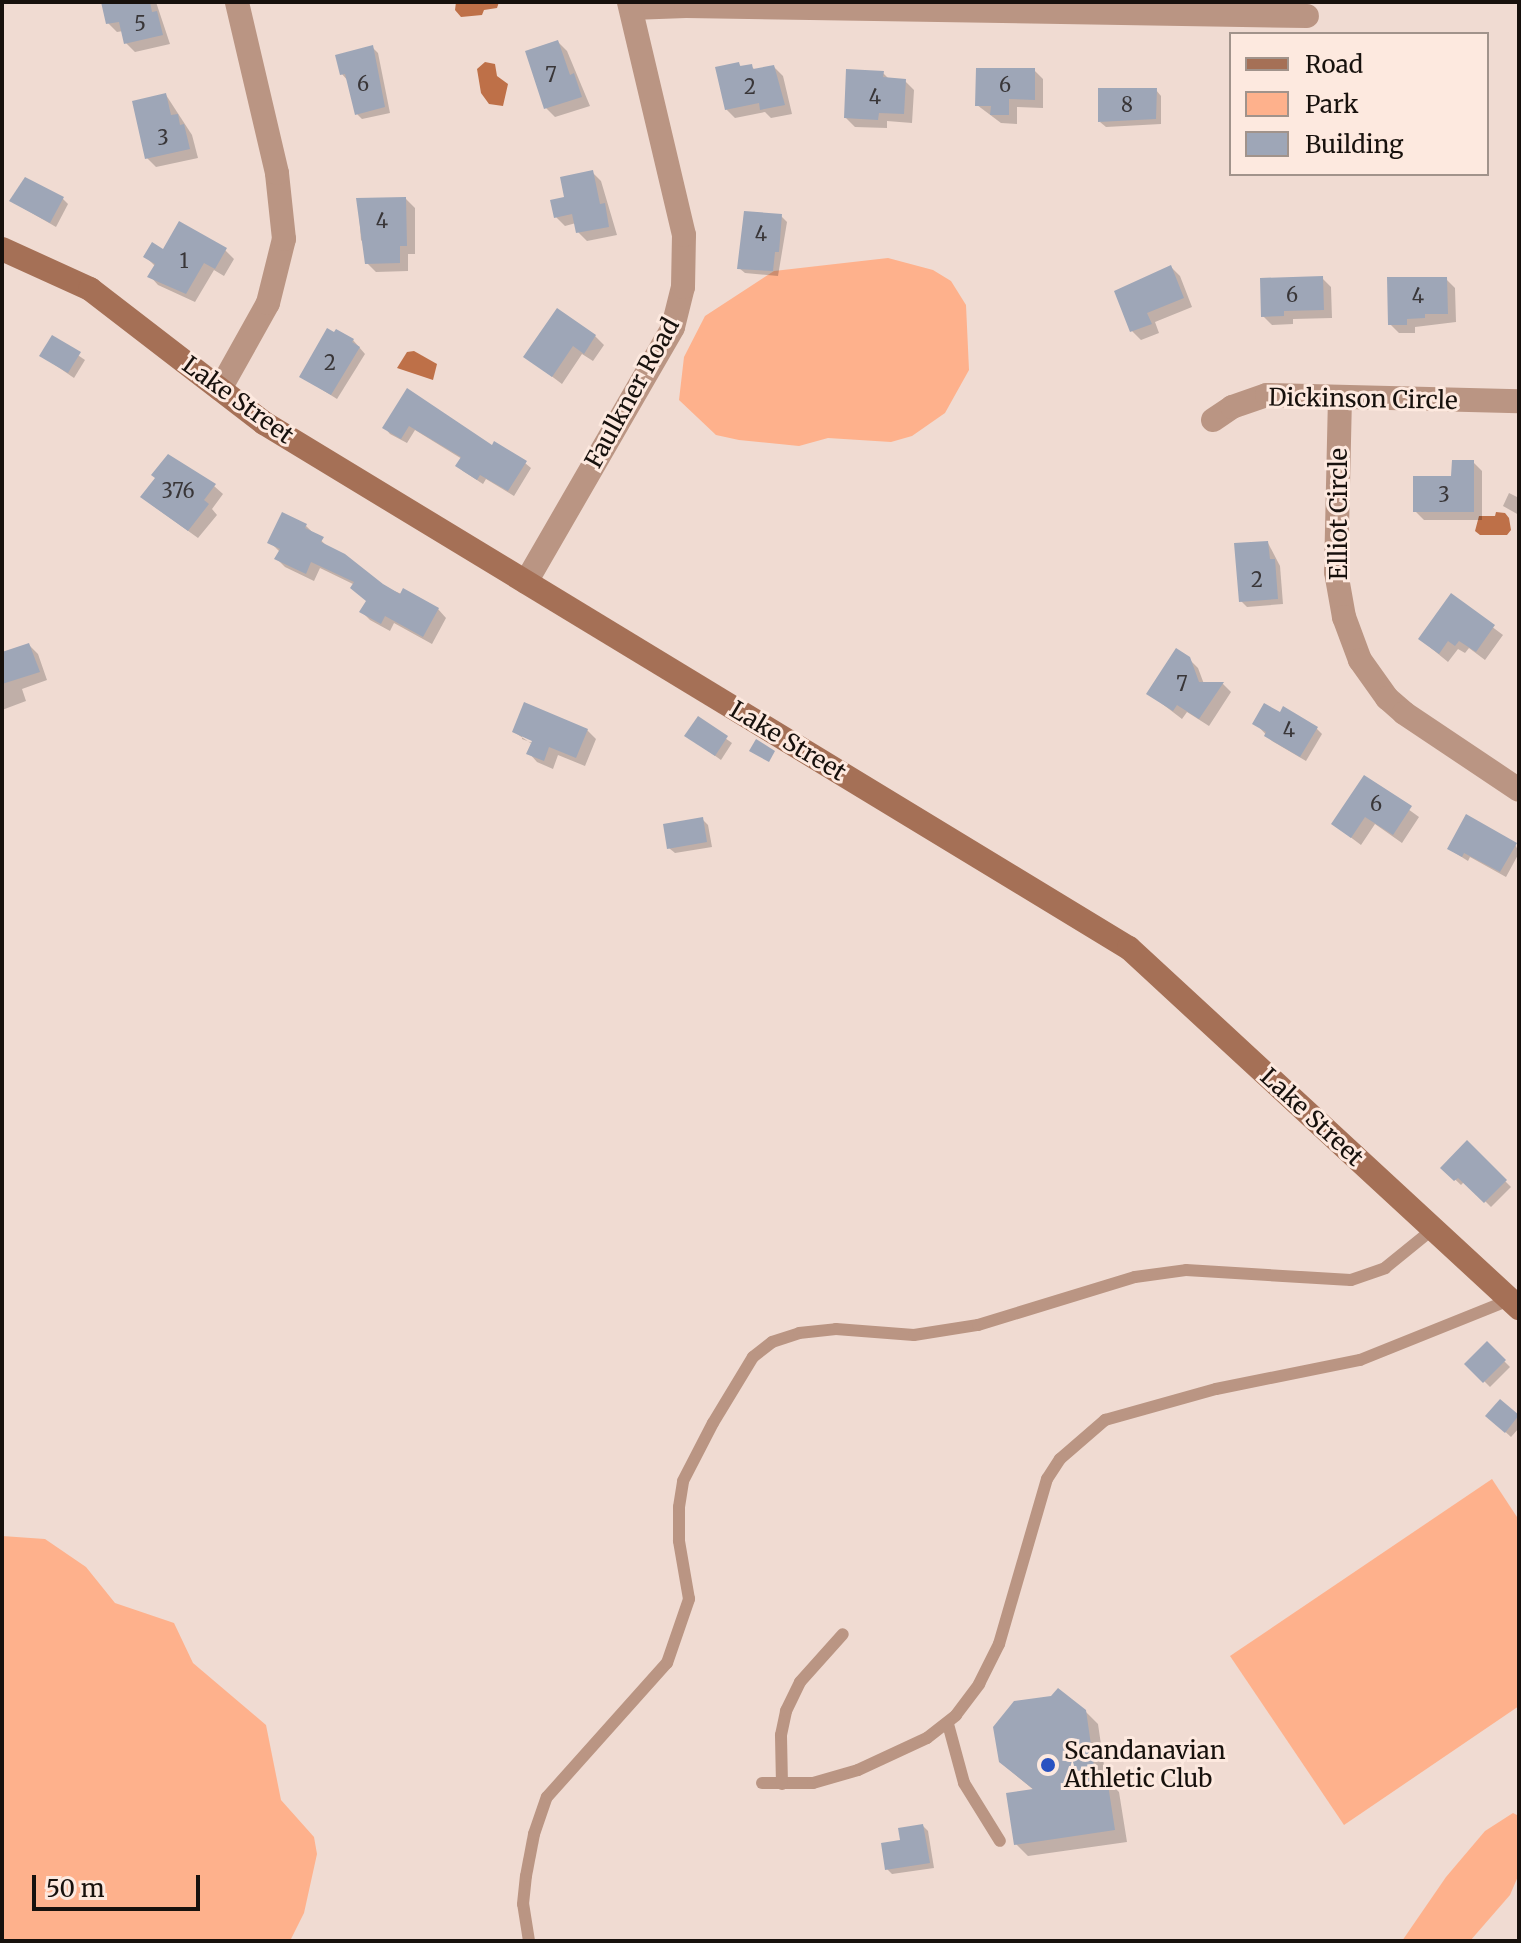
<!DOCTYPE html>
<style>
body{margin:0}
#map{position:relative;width:1521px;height:1943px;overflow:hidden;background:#f0dbd2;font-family:Merriweather,serif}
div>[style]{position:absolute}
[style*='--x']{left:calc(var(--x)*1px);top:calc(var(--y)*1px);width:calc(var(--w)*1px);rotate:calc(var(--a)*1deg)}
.green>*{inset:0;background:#feb18c}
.water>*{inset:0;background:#be7048}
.shadow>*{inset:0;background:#0003}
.building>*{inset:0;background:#9ea6b7}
.lane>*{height:12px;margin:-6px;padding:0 6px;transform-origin:6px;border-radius:6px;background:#ba9583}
.street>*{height:24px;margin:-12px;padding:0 12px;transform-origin:12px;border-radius:12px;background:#ba9583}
.secondary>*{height:24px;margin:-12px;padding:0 12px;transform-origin:12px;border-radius:12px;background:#a57056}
.dots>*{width:22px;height:22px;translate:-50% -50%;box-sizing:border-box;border:4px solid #fde9df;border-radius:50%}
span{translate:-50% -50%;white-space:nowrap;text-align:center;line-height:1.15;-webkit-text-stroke:6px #fde9df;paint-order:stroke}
.number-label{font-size:20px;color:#393638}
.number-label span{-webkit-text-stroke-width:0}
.street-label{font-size:24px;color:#17110d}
.poi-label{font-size:24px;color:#17110d}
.left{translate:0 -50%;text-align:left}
.frame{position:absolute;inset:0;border:4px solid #17110d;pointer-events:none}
.legend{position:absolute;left:1229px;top:32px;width:260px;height:144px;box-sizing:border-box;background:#fde9df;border:2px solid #a1938b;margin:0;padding:10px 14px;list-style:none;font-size:24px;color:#17110d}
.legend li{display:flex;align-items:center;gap:16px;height:40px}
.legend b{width:40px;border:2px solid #a1938b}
.scale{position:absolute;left:32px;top:1875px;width:168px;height:36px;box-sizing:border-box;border:4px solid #17110d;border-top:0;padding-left:10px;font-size:24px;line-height:28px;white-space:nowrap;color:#17110d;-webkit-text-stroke:6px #fde9df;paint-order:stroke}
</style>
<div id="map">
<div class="green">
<div style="clip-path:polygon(888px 258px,933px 270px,951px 281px,966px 305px,969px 370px,945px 413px,912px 436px,891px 442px,828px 438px,799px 446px,739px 440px,716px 435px,679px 400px,684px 357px,705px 316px,774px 271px)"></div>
<div style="clip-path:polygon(1492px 1479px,1519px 1520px,1519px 1706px,1344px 1825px,1230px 1656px)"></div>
<div style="clip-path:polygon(2px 1536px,45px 1539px,86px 1567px,115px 1603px,174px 1623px,193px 1663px,266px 1725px,281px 1800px,314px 1837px,317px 1854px,304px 1913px,290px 1941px,2px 1941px)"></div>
<div style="clip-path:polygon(1513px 1813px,1519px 1816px,1519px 1874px,1510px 1895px,1470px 1941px,1402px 1941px,1446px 1877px,1485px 1831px)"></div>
</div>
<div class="water">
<div style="clip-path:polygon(456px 2px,499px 2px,497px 8px,484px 10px,482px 15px,461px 17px,455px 10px)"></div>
<div style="clip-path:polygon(485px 62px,495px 64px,497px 76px,508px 84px,503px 106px,489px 104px,481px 93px,477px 69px)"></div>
<div style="clip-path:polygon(414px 351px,437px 364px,433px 380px,397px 368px,407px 352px)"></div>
<div style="clip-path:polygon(1496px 512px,1505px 513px,1509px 518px,1511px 530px,1507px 535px,1480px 535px,1475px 531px,1479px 516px,1495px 516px)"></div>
</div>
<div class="shadow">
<div style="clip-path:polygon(106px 2px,156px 2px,170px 44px,135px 52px,126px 43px,123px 31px,117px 32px,108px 23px)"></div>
<div style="clip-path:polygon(558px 42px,567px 51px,590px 106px,555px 117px,546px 108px)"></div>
<div style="clip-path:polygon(372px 47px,378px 53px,390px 113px,362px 119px,357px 114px,348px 81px,342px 74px)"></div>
<div style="clip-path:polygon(739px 64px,742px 68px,751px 66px,756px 71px,774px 67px,783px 76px,792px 114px,771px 118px,765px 112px,735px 118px,726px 109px)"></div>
<div style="clip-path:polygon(1034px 70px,1043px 79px,1043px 108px,1017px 107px,1017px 124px,1001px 123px,977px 105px)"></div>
<div style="clip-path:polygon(883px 73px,890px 80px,905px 81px,914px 90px,912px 123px,887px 121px,887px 128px,855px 127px,846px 118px)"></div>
<div style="clip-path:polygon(1156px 90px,1161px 96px,1161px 124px,1106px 127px,1100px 122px)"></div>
<div style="clip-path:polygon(166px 95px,192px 135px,198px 158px,156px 167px,147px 158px)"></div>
<div style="clip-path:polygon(1229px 113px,1231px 113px,1231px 148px,1230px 147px)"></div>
<div style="clip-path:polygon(592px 172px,601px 181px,617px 235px,587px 241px,578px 232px,576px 223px,565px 226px,556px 217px,566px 199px)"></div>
<div style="clip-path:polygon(63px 199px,68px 204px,56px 227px,11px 201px)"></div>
<div style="clip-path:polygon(406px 199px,415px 208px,415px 254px,408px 254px,408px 271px,376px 272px,367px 263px,367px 246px,361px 240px,358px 200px)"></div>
<div style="clip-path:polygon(781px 216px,787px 222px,778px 276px,745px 273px,739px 268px)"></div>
<div style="clip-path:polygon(225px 250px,234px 259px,224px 276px,214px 270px,195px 302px,158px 285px,150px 276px,155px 266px,146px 257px,164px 252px)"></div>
<div style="clip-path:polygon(1171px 267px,1180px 276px,1192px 307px,1155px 322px,1159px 333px,1141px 340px,1132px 331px)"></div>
<div style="clip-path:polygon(1322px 278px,1331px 287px,1332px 318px,1293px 319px,1293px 324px,1272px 325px,1263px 316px)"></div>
<div style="clip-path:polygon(1446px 279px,1455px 288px,1456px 322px,1415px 327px,1415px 333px,1399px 333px,1390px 324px)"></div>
<div style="clip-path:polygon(595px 336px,604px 345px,593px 361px,582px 354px,562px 384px,526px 357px)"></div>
<div style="clip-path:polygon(53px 338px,85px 360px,74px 378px,42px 356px)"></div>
<div style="clip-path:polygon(353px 340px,365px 354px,337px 399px,302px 377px)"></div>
<div style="clip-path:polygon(407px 391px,493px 447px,525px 463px,531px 468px,514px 496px,486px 479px,483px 484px,463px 471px,458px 466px,462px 459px,415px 430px,407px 443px,390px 434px,385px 428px)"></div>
<div style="clip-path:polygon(1473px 462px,1482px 471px,1482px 520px,1424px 520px,1415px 511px)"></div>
<div style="clip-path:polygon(214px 486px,223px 494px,212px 509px,217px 515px,198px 538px,152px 505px)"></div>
<div style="clip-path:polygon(1509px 493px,1519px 498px,1519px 515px,1503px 506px)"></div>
<div style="clip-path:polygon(306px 526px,330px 549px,382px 586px,438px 609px,446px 618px,432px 644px,394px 623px,390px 631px,370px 620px,362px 612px,368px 601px,355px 585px,320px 568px,314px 581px,285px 567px,277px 559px,280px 552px,270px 542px)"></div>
<div style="clip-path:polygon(1268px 543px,1280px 566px,1283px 604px,1247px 607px,1241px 601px)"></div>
<div style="clip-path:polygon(1451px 596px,1503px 635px,1485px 660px,1469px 648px,1465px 653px,1458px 649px,1448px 662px,1420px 639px)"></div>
<div style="clip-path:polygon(29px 645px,38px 654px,47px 680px,22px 689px,26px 701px,2px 710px,2px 654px)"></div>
<div style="clip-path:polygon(1189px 659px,1198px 668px,1204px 684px,1223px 684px,1231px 692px,1209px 726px,1187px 712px,1182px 719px,1148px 693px)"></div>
<div style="clip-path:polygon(698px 719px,732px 743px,721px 760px,687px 736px)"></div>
<div style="clip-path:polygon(1255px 723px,1316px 728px,1322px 734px,1306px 761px,1272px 741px)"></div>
<div style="clip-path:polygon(evenodd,587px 730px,596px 739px,585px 766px,558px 755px,553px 769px,537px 762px,529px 753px,532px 744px,514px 732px,587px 730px,522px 734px,540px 746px,522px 739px,522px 734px)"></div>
<div style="clip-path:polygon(1365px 778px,1419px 817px,1402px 843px,1375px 824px,1361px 845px,1333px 824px)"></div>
<div style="clip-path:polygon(702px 819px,708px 825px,712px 847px,675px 853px,669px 848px)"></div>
<div style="clip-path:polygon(1515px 844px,1519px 853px,1506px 877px,1470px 857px,1468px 861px,1449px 849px)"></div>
<div style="clip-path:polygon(1467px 1143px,1511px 1187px,1491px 1207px,1465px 1181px,1461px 1185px,1443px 1168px)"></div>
<div style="clip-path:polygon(1487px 1344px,1510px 1367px,1490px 1387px,1467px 1364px)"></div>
<div style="clip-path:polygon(1500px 1401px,1519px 1418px,1519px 1428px,1511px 1437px,1488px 1416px)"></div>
<div style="clip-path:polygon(1085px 1711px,1098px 1724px,1106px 1779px,1119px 1792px,1127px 1842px,1028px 1856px,1016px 1844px,1035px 1791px,1000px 1762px)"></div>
<div style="clip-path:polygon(923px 1826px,928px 1831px,934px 1868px,892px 1874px,887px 1869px)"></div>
</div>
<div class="building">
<div style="clip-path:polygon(101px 2px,150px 2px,152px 12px,157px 11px,163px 35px,124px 44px,119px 22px,106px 24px)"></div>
<div style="clip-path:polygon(558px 40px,570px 75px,574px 73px,582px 97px,544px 109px,525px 51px)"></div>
<div style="clip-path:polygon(373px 45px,385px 107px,355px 115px,345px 74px,340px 75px,335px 55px)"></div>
<div style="clip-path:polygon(739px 62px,740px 66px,752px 64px,753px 69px,774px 65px,785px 105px,760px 110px,759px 103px,725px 110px,715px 67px)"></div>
<div style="clip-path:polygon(976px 68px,1035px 68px,1035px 100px,1009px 99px,1009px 115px,990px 115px,991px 106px,975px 106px)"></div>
<div style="clip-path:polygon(846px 69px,884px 71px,883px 77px,906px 79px,904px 114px,879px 113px,878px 120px,844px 118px)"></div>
<div style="clip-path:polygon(1098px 88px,1157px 88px,1156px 119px,1098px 122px)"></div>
<div style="clip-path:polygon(166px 93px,171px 115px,178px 114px,180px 125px,184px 124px,190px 149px,145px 159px,132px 101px)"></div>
<div style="clip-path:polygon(593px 170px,600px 204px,605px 203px,609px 227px,576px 233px,572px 214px,554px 218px,550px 200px,564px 197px,560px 177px)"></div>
<div style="clip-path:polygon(25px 177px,64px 197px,50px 223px,9px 201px)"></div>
<div style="clip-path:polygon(406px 197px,407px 246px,400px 246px,400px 263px,365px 264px,356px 198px)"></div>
<div style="clip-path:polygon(744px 211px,782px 214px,779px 252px,775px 252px,773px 271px,737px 269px)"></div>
<div style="clip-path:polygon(179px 221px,227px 248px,215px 269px,204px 263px,186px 294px,147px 277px,155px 264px,143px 257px,152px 242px,163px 249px)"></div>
<div style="clip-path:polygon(1171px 265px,1184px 298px,1147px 313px,1152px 324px,1130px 332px,1114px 291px)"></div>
<div style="clip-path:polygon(1323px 276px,1324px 310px,1284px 311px,1284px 316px,1261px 317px,1260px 278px)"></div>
<div style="clip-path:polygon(1387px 277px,1447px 277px,1448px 314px,1425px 314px,1425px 318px,1407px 319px,1407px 325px,1388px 325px)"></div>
<div style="clip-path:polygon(557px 308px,596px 335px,584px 354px,573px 346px,552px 377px,523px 357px)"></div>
<div style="clip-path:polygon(327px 328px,334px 332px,336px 329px,354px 339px,352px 342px,360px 347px,331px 395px,299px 377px)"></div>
<div style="clip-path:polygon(52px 335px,81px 352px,68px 373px,39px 356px)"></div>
<div style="clip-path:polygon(407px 388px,492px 445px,494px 441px,527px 461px,508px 491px,480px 475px,477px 480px,455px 466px,461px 457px,409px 426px,401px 439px,382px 428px)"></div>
<div style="clip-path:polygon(168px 454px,216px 484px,204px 500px,209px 504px,188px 531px,140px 497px,155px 478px,151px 475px)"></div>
<div style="clip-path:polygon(1452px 460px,1474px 460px,1474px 512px,1413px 512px,1413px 476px,1451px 476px)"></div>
<div style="clip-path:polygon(282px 512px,307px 524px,305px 528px,324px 537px,321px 542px,345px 554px,383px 584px,400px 594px,403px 588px,439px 608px,423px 637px,385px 616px,381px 624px,359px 612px,366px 601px,350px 588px,354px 582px,311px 562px,306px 574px,274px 559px,280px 549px,267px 543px)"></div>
<div style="clip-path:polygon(1268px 541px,1270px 559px,1275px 559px,1278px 599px,1239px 602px,1234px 543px)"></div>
<div style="clip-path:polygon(1451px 593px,1495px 625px,1476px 652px,1459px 641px,1455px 646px,1448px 641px,1439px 654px,1418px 639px)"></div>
<div style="clip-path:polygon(29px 643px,40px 672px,2px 684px,2px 652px)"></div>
<div style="clip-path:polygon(1176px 648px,1190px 657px,1199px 682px,1224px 682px,1199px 719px,1177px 705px,1173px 711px,1146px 694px)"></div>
<div style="clip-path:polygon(524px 702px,588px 729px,576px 758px,549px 747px,544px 761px,526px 754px,532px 741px,512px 732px)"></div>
<div style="clip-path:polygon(1264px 703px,1280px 712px,1283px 706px,1318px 727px,1300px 757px,1264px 736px,1266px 732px,1252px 724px)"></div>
<div style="clip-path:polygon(698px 716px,728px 736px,715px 756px,684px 736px)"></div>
<div style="clip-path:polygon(756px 739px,775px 751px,769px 762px,749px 751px)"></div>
<div style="clip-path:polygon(1364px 775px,1412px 806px,1393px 835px,1365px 817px,1351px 838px,1331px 824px)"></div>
<div style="clip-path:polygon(1466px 814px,1517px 843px,1500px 872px,1464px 853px,1462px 857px,1447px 849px)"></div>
<div style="clip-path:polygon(703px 817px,707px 842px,667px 849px,663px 824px)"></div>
<div style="clip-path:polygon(1467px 1140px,1507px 1180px,1484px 1203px,1458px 1178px,1454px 1181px,1440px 1168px)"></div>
<div style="clip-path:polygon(1487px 1341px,1506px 1360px,1483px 1383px,1464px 1364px)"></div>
<div style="clip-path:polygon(1500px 1399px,1519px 1415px,1505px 1433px,1485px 1416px)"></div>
<div style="clip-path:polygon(1058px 1688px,1086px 1710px,1096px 1780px,1107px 1778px,1115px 1830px,1014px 1845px,1006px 1793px,1033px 1789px,999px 1762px,993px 1727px,1014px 1701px,1051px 1696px)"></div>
<div style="clip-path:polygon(923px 1824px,930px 1863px,885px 1870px,881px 1843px,900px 1840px,898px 1828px)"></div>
</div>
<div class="lane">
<div style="--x:948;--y:1724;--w:61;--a:74.8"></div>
<div style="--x:964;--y:1783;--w:68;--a:58.2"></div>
<div style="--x:762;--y:1783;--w:51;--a:0"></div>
<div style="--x:813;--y:1783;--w:47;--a:-16.1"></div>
<div style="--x:858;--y:1770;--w:76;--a:-24.9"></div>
<div style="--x:927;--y:1738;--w:37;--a:-38"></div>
<div style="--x:956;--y:1715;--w:39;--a:-53"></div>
<div style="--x:979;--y:1684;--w:45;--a:-63.4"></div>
<div style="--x:999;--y:1644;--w:172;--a:-73.8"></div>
<div style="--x:1047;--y:1479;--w:24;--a:-57"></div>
<div style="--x:1060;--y:1459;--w:60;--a:-40.9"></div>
<div style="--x:1105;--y:1420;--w:115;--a:-15.6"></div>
<div style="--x:1216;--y:1389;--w:147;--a:-11.4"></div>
<div style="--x:1360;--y:1360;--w:161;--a:-21.9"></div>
<div style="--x:782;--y:1784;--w:49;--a:-91.2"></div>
<div style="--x:781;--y:1735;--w:25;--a:-78"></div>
<div style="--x:786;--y:1711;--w:32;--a:-64"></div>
<div style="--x:800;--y:1682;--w:64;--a:-48.1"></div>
<div style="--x:529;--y:1941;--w:37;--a:-99"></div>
<div style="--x:523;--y:1904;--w:28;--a:-84"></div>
<div style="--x:526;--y:1876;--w:43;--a:-79.2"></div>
<div style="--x:534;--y:1834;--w:39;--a:-71"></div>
<div style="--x:547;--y:1797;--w:180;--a:-48.2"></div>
<div style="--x:667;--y:1663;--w:68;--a:-71"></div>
<div style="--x:689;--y:1599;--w:59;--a:-99.8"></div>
<div style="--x:679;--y:1541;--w:34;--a:-90"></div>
<div style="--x:679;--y:1507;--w:26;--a:-81"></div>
<div style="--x:683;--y:1481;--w:65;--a:-62.7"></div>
<div style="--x:713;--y:1423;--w:77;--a:-58.8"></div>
<div style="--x:753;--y:1357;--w:24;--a:-38"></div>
<div style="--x:772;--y:1342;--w:28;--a:-18"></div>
<div style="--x:799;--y:1333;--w:37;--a:-6"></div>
<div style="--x:836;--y:1329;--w:78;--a:4.4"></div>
<div style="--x:914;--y:1335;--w:65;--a:-8.9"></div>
<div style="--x:978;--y:1325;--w:164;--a:-17"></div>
<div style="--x:1135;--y:1277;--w:51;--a:-7.8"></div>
<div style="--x:1186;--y:1270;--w:165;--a:3.5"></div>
<div style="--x:1351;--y:1280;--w:36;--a:-19"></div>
<div style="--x:1385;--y:1268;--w:62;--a:-39.1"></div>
</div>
<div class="street">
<div style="--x:631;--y:8;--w:55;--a:-2.1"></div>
<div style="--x:686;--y:6;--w:621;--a:0.92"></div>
<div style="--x:220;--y:389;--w:98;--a:-60.8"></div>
<div style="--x:268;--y:303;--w:66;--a:-76"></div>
<div style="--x:284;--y:239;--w:66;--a:-96.1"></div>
<div style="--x:277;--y:173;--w:176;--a:-103.2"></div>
<div style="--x:1340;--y:397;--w:175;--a:91.3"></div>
<div style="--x:1336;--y:572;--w:46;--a:79.9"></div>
<div style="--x:1344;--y:617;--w:46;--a:69.6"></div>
<div style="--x:1360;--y:660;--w:47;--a:54.6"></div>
<div style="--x:1387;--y:698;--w:23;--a:41"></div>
<div style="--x:1404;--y:713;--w:138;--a:33.8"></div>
<div style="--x:1213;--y:420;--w:23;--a:-34"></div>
<div style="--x:1232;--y:407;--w:37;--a:-19"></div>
<div style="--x:1267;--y:395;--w:252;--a:1.4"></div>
<div style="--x:526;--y:582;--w:294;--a:-60"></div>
<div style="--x:673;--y:327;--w:41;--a:-76"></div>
<div style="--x:683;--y:287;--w:52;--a:-88.9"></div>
<div style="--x:684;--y:235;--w:239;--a:-103.3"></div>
</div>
<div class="secondary">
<div style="--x:2;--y:249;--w:97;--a:24.4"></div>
<div style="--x:90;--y:289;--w:220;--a:37.6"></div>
<div style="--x:264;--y:423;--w:1012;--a:31.26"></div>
<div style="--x:1129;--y:948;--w:531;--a:42.71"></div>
</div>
<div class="dots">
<div style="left:1048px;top:1765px;background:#2952c1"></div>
</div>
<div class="number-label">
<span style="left:140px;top:23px">5</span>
<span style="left:551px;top:74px">7</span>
<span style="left:363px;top:83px">6</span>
<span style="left:1005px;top:84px">6</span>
<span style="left:750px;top:86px">2</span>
<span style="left:875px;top:96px">4</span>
<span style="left:1127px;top:104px">8</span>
<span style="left:163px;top:137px">3</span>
<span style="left:382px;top:220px">4</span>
<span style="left:761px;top:233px">4</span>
<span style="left:184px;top:260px">1</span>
<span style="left:1292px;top:294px">6</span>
<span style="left:1418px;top:295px">4</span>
<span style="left:330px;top:362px">2</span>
<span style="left:178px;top:490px">376</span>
<span style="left:1444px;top:494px">3</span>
<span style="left:1257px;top:579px">2</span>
<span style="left:1182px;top:683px">7</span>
<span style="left:1289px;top:729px">4</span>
<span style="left:1376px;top:803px">6</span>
</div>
<div class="street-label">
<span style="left:632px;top:393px;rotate:-61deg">Faulkner Road</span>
<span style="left:1363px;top:399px;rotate:1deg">Dickinson Circle</span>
<span style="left:238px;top:400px;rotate:36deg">Lake Street</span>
<span style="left:1339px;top:514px;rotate:-90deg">Elliot Circle</span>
<span style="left:788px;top:741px;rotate:31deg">Lake Street</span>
<span style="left:1312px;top:1117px;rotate:43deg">Lake Street</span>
</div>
<div class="poi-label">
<span class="left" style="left:1064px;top:1765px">Scandanavian<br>Athletic Club</span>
</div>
<div class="frame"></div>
<ul class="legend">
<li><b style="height:10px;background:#a57056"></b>Road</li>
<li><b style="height:22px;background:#feb18c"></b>Park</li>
<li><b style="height:22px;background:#9ea6b7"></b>Building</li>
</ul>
<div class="scale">50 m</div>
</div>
